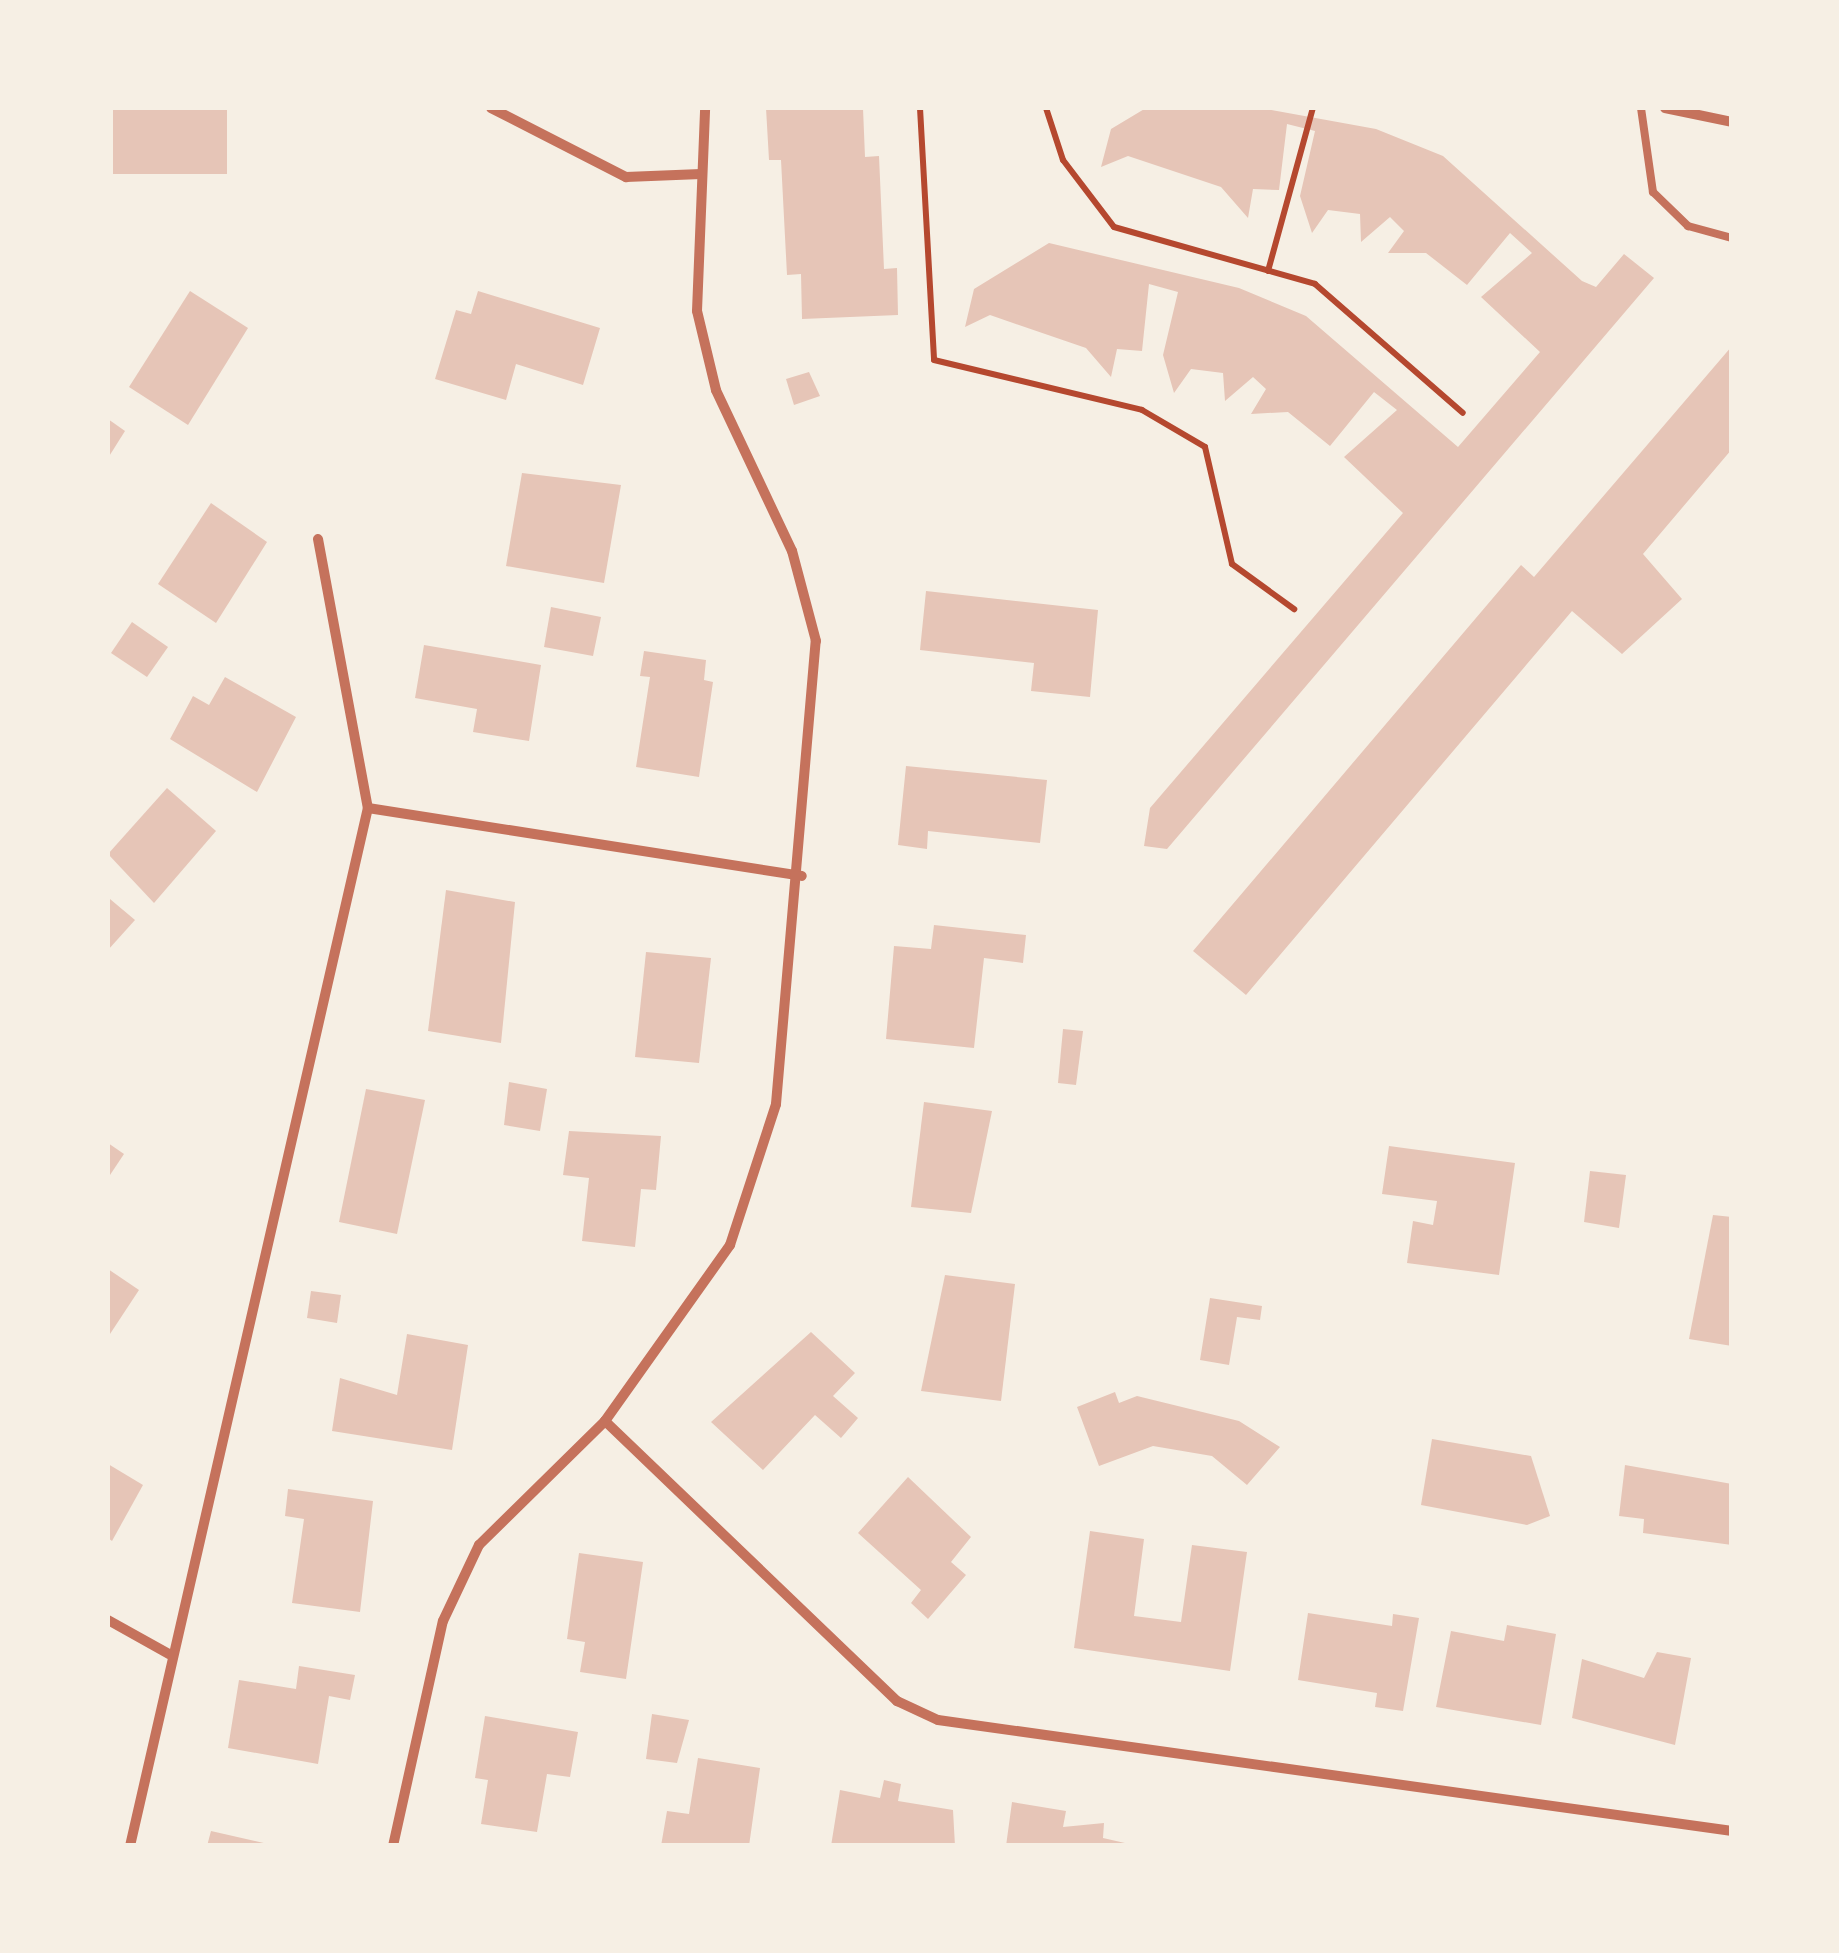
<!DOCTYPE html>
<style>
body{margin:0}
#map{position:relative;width:1839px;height:1953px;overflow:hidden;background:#f6efe4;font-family:Montserrat,sans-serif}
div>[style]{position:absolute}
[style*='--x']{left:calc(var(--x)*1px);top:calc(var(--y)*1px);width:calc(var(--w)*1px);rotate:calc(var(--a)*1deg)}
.building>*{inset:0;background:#e6c5b7}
.path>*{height:6px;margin:-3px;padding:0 3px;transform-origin:3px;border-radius:3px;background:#b5482f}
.service>*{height:8px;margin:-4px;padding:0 4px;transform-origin:4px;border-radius:4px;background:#c5725c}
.minor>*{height:10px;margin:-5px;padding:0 5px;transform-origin:5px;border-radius:5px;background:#c5725c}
span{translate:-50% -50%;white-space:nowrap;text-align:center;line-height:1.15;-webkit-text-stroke:8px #f6efe4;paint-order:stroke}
.frame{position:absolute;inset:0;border:110px solid #f6efe4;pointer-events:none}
</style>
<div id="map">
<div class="building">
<div style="clip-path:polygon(113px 108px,227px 108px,227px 174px,113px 174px)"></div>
<div style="clip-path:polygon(766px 108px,863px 108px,865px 157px,879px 156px,884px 269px,897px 268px,898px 315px,802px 319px,801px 274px,787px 275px,781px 160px,769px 160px)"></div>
<div style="clip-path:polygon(1146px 108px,1260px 108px,1376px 129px,1443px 156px,1582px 281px,1596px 287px,1624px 254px,1654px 278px,1167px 849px,1144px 846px,1150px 808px,1403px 513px,1344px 457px,1397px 410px,1374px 392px,1330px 446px,1288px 412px,1251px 414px,1266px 389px,1253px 377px,1225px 401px,1223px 373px,1191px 369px,1174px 393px,1163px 355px,1178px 292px,1149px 284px,1142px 351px,1117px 349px,1111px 377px,1086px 348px,990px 315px,965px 327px,974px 289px,1049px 243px,1239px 288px,1306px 316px,1458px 447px,1540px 352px,1481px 297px,1532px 253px,1510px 233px,1467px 285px,1426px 253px,1388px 253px,1404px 231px,1390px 217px,1361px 242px,1360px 214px,1328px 210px,1312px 233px,1300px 196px,1315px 131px,1287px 124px,1279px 190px,1253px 189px,1248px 218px,1221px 187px,1128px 156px,1101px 167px,1111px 129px)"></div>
<div style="clip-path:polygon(190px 291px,248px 328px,188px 425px,129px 387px)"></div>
<div style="clip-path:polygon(478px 291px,600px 328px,583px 385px,516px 364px,506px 400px,435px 379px,456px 310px,471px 314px)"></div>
<div style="clip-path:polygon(1732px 346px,1732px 449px,1643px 554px,1682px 599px,1622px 654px,1572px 611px,1246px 995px,1193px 951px,1521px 565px,1534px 577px)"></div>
<div style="clip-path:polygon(809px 372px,820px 396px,794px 405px,786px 379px)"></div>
<div style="clip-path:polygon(108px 419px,125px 431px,108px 458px)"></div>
<div style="clip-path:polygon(522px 473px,621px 485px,604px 583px,506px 566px)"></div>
<div style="clip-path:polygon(211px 503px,267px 542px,216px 623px,158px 584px)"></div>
<div style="clip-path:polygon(926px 591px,1098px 610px,1090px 697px,1031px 691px,1034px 663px,920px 650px)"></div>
<div style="clip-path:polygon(551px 607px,601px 617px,593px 656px,544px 647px)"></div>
<div style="clip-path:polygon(132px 622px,168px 647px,147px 677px,111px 653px)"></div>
<div style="clip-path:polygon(424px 645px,541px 665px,529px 741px,473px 732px,477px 709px,415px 698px)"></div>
<div style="clip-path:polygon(644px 651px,706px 660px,704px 680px,713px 682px,699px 777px,636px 767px,650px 677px,640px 676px)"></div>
<div style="clip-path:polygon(225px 677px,296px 717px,257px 792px,170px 739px,193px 696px,209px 705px)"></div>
<div style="clip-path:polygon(906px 766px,1047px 780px,1040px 843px,928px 831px,927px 849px,898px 845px)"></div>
<div style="clip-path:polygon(167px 788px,216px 831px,154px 903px,108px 854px)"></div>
<div style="clip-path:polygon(446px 890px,515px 902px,501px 1043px,428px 1031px)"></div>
<div style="clip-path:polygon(110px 899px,135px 920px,108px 950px,108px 901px)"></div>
<div style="clip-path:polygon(934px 925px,1026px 935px,1023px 963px,984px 958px,974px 1048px,886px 1039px,894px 946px,931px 949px)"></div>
<div style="clip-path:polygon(646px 952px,711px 958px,699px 1063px,635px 1057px)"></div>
<div style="clip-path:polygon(1063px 1029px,1083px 1031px,1076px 1085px,1058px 1083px)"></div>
<div style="clip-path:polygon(509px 1082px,547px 1089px,540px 1131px,504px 1125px)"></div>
<div style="clip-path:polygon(366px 1089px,425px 1100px,397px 1234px,339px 1222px)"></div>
<div style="clip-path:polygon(924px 1102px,992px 1111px,971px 1213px,911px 1207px)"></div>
<div style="clip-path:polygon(569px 1131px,661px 1136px,656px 1190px,641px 1189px,635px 1247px,582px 1241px,589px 1178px,563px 1175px)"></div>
<div style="clip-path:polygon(108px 1143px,124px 1154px,108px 1178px)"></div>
<div style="clip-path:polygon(1389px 1146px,1515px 1163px,1499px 1275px,1407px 1263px,1413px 1221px,1433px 1225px,1437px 1201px,1382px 1194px)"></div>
<div style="clip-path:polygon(1590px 1171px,1626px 1175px,1619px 1228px,1584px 1222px)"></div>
<div style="clip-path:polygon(1713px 1215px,1732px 1217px,1732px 1346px,1689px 1339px)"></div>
<div style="clip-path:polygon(108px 1269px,139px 1290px,108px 1337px)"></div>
<div style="clip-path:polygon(945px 1275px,1015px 1284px,1001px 1401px,921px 1391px)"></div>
<div style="clip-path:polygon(311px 1291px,341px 1295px,337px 1323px,307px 1318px)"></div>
<div style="clip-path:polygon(1210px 1298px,1262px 1306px,1260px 1320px,1237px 1317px,1229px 1365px,1200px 1360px)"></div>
<div style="clip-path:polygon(811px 1332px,855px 1373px,833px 1396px,858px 1418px,841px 1438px,815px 1415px,763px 1470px,711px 1422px)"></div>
<div style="clip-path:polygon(407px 1334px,468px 1345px,452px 1450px,332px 1431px,340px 1378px,397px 1395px)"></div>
<div style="clip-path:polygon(1115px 1392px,1119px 1403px,1137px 1396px,1239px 1421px,1280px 1447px,1247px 1485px,1212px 1456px,1153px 1446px,1099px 1466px,1077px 1407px)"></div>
<div style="clip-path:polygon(1432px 1439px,1531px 1456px,1550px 1516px,1527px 1525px,1421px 1505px)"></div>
<div style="clip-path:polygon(108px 1464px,143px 1485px,112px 1541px,108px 1538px)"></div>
<div style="clip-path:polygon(1625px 1465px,1732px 1484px,1732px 1545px,1643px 1533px,1644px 1519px,1619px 1516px)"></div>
<div style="clip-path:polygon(908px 1477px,971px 1537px,951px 1562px,966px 1575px,928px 1619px,911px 1603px,921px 1590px,858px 1533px)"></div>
<div style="clip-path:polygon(288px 1489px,373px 1501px,360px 1612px,292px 1603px,304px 1519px,285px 1516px)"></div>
<div style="clip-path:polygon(1090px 1531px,1144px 1539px,1134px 1616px,1181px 1622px,1192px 1545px,1247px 1552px,1230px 1671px,1074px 1648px)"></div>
<div style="clip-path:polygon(579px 1553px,643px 1562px,626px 1679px,580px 1672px,585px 1642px,567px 1639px)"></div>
<div style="clip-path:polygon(1308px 1613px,1392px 1626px,1393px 1614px,1419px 1618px,1403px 1711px,1375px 1707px,1377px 1693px,1298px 1680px)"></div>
<div style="clip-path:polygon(1507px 1625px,1556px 1634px,1541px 1725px,1436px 1707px,1451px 1631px,1504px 1641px)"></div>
<div style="clip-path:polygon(1657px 1652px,1691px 1658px,1675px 1745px,1572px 1718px,1582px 1659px,1644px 1678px)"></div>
<div style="clip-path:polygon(299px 1666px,355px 1675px,350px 1700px,329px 1696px,318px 1764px,228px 1748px,239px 1680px,296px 1689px)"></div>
<div style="clip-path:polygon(652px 1714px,689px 1720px,677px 1763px,646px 1759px)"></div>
<div style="clip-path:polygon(485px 1716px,578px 1732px,570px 1777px,547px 1774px,537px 1832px,481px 1824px,488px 1780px,475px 1778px)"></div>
<div style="clip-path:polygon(698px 1758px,760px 1768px,749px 1846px,661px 1846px,667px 1811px,689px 1814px)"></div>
<div style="clip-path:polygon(884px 1780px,901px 1784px,898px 1801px,953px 1810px,955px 1846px,831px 1846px,840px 1790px,880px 1798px)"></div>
<div style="clip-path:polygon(1012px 1802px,1066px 1811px,1063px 1827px,1104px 1823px,1103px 1838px,1138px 1846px,1006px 1846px)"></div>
<div style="clip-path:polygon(211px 1831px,268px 1844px,267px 1846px,207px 1846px)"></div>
</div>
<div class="path">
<div style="--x:920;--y:108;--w:252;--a:86.8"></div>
<div style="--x:934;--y:360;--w:214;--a:13.5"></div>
<div style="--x:1142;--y:410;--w:73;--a:30.4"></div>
<div style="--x:1205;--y:447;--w:120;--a:77"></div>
<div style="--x:1232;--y:564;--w:77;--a:36"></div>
<div style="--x:1046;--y:108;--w:55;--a:71.9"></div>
<div style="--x:1063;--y:160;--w:84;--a:52.7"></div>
<div style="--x:1114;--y:227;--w:209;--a:15.8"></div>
<div style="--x:1315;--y:284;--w:196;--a:41.1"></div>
<div style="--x:1268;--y:271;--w:169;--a:-74.6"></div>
</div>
<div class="service">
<div style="--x:1641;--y:108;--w:85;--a:81.9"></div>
<div style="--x:1653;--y:192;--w:49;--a:44.2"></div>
<div style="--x:1688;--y:226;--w:46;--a:15.3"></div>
</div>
<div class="minor">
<div style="--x:491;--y:108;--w:152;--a:27.1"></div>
<div style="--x:626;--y:177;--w:75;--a:-2.3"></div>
<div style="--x:1665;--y:108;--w:68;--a:11.8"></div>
<div style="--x:318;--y:539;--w:274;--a:79.5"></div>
<div style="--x:368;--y:808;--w:439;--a:8.9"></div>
<div style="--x:605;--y:1421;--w:405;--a:43.8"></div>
<div style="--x:897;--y:1701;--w:45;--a:24.9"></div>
<div style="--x:938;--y:1720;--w:802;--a:7.96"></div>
<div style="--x:108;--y:1620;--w:70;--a:29.1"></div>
<div style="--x:130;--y:1846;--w:1065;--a:-77.09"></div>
<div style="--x:393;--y:1846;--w:230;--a:-77.5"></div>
<div style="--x:443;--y:1621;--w:84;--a:-64.7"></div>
<div style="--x:479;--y:1545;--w:177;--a:-44.5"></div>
<div style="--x:605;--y:1421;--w:216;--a:-54.6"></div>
<div style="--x:730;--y:1245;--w:148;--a:-71.9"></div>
<div style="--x:776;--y:1104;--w:465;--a:-85.1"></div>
<div style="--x:816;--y:641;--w:93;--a:-104.9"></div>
<div style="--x:792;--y:551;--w:178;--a:-115.3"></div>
<div style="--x:716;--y:390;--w:81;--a:-103.5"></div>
<div style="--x:697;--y:311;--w:203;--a:-87.7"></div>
</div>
<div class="frame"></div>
</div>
